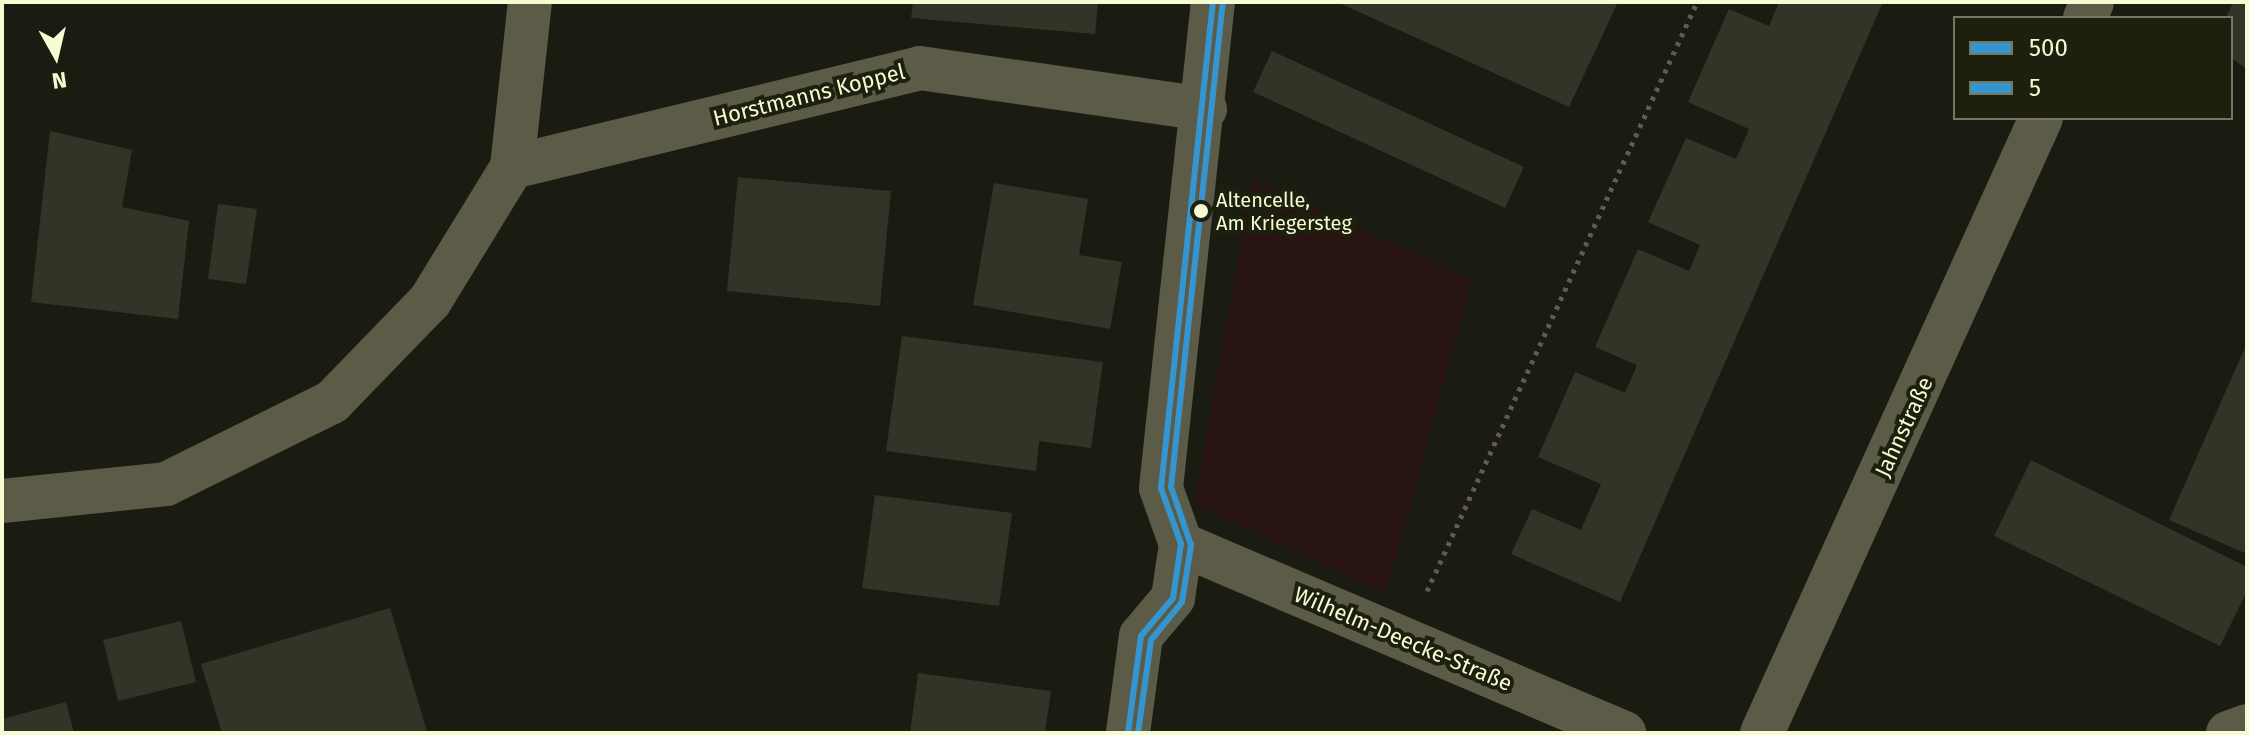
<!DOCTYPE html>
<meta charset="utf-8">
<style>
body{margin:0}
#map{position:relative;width:2249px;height:735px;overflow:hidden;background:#1a1c12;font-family:"Fira Sans",sans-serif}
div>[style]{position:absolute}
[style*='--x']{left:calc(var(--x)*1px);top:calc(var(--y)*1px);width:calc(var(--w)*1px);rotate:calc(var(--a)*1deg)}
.green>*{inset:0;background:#271413}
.building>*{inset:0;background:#313427}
.path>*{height:5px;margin-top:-2.5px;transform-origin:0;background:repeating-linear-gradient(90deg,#65584e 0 4px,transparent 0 10px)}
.minor>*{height:44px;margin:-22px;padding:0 22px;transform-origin:22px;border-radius:22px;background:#5b5b48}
.bus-1>*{height:6px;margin:-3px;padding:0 3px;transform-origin:3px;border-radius:3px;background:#3595d0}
.bus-2>*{height:6px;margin:-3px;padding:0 3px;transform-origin:3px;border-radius:3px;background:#3595d0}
.dots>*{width:22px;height:22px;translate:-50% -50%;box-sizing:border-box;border:4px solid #1d1f0f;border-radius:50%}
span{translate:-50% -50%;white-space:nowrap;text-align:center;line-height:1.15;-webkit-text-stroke:8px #1d1f0f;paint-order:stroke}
.bus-label{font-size:20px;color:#f6fbd2}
.left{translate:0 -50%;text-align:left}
.street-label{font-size:22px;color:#f6fbd2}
.frame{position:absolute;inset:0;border:4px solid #f6fbd2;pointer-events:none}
.legend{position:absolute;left:1953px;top:16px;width:280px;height:104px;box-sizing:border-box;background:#1d1f0f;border:2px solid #74775d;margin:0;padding:10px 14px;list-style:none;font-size:24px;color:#f6fbd2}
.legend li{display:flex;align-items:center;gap:16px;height:40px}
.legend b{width:40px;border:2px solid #74775d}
.north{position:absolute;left:16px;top:16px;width:80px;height:80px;-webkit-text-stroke:6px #1d1f0f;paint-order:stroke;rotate:172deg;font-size:22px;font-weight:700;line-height:32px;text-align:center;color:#f6fbd2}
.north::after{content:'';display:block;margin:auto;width:28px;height:36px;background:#f6fbd2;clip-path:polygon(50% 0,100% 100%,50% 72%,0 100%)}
</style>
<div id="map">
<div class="green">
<div style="clip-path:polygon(1252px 180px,1472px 279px,1386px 594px,1194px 504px)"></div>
</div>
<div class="building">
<div style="clip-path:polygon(913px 2px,1098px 2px,1095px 34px,911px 18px)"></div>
<div style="clip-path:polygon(1337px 2px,1618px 2px,1569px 107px)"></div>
<div style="clip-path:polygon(1779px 2px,1883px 2px,1620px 602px,1511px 554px,1532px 509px,1581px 530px,1601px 484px,1538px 457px,1575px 372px,1625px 393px,1637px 365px,1595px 347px,1638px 249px,1689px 271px,1700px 245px,1648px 222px,1686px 138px,1736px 159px,1749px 129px,1688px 102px,1729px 9px,1769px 26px)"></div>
<div style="clip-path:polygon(2233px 2px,2247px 2px,2247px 69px,2231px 58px,2231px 18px,2226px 18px)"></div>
<div style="clip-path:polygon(1272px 51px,1524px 167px,1505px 208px,1253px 92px)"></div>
<div style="clip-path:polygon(50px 131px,132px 150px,122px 207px,189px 221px,178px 319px,31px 302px)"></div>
<div style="clip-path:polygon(738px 177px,891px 191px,880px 306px,727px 291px)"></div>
<div style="clip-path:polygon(994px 183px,1088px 199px,1079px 255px,1122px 262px,1110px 329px,973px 305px)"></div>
<div style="clip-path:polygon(218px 204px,257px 209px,246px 284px,208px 279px)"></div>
<div style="clip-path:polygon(902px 336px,1103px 362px,1091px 448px,1039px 441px,1036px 471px,886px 451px)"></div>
<div style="clip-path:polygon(2247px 343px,2247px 554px,2169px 520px)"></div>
<div style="clip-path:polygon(2031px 460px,2247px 567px,2247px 591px,2220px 646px,1994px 536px)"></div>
<div style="clip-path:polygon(875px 495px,1012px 513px,999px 606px,862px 588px)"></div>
<div style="clip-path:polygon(390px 608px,427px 731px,222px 733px,201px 664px)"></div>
<div style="clip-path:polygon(181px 621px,196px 682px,118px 701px,103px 640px)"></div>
<div style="clip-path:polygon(918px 673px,1051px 691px,1045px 733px,910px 733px)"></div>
<div style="clip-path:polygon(66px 702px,74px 733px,2px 733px,2px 719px)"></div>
</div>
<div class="path">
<div style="--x:1427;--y:591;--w:648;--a:-65.37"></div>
</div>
<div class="minor">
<div style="--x:2085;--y:18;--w:17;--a:-66"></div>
<div style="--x:512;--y:167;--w:420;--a:-13.6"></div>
<div style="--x:920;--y:68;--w:288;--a:8.2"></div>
<div style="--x:2;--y:501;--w:165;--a:-5.9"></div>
<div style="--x:166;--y:484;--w:185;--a:-26.3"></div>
<div style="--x:332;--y:402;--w:141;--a:-45.9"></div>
<div style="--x:430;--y:301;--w:157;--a:-58.5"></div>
<div style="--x:512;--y:167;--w:166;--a:-83.8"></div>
<div style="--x:1181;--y:544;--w:482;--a:23.1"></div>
<div style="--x:1128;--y:733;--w:98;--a:-82.4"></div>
<div style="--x:1141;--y:636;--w:50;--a:-49.9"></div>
<div style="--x:1173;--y:598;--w:55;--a:-81.6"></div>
<div style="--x:1181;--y:544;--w:59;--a:-109.7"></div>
<div style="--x:1161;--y:488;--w:489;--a:-83.9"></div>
<div style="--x:1762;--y:733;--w:675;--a:-65.6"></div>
<div style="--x:2228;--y:733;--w:20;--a:-20"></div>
</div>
<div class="bus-1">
<div style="--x:1128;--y:733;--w:98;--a:-82.4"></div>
<div style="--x:1141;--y:636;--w:50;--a:-49.9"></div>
<div style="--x:1173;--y:598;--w:55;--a:-81.6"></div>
<div style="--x:1181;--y:544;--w:59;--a:-109.7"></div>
<div style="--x:1161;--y:488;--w:489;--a:-83.9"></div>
</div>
<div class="bus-2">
<div style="--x:1138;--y:733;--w:94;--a:-82"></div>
<div style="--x:1151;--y:640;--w:49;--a:-50.8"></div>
<div style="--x:1182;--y:602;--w:58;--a:-81"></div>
<div style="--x:1191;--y:545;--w:61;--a:-109"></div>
<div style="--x:1171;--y:487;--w:487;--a:-83.9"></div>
</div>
<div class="dots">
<div style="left:1201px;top:211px;background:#f6fbd2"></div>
</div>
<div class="bus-label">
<span class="left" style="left:1216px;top:212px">Altencelle,<br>Am Kriegersteg</span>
</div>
<div class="street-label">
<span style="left:809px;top:95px;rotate:-14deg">Horstmanns Koppel</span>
<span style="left:1904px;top:427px;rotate:-65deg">Jahnstraße</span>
<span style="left:1403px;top:639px;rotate:23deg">Wilhelm-Deecke-Straße</span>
</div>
<div class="frame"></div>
<ul class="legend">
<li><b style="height:10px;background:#3595d0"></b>500</li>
<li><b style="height:10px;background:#3595d0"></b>5</li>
</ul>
<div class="north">N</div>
</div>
